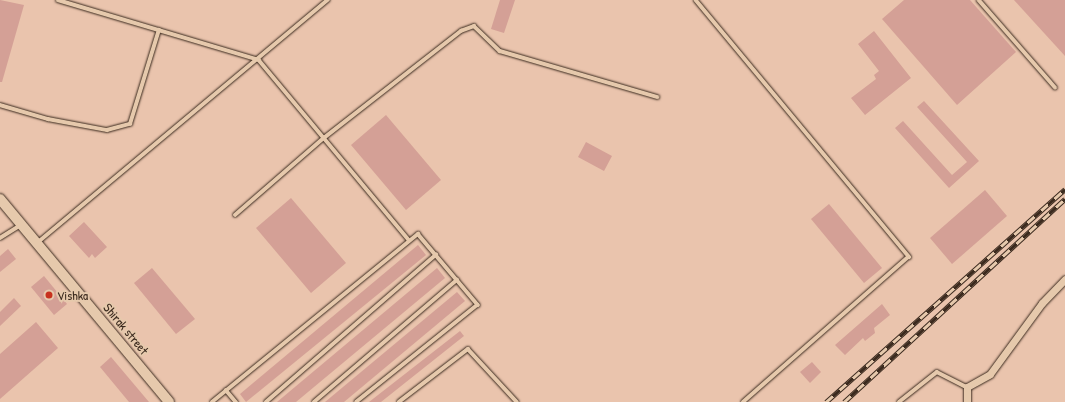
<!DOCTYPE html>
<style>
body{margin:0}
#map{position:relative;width:1065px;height:402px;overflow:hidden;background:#eac4ad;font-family:"Patrick Hand",sans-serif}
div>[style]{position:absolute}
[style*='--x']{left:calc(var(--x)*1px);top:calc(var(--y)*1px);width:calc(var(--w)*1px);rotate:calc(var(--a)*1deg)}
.building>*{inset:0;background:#d4a096}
.roads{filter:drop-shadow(0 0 1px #3b2a1e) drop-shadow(0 0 1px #3b2a1e)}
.lane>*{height:3.5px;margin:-1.75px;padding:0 1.75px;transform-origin:1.75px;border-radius:1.75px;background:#e6c9ac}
.street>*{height:7px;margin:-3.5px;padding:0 3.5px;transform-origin:3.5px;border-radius:3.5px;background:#e6c9ac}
.secondary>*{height:10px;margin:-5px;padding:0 5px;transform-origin:5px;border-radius:5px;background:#e6c9ac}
.rail>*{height:4.5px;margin-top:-2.25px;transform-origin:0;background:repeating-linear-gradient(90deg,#e6c9ac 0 9px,#3b2a1e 0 18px);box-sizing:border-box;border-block:1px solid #3b2a1e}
.dots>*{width:11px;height:11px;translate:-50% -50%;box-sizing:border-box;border:2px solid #e6c9ac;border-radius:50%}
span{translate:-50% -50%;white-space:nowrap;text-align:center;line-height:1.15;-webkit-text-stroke:4px #e6c9ac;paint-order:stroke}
.poi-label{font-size:13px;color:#3b2a1e}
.left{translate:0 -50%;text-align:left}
.street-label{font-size:13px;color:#3b2a1e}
</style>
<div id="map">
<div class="building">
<div style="clip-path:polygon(0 0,24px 5px,2px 82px,0 82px)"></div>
<div style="clip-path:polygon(500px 0,515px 0,504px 33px,491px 29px)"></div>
<div style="clip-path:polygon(904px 0,970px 0,1016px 52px,957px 105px,882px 19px)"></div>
<div style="clip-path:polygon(1014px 0,1065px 0,1065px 56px)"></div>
<div style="clip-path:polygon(874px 31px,911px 78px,865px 115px,851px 98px,876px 79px,874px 75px,879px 71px,858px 44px)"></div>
<div style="clip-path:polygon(924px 101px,979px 161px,949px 188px,895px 128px,903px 121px,952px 175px,967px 162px,917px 107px)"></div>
<div style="clip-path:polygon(386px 115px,441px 180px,406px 210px,351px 145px)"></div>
<div style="clip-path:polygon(586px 142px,612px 156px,604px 171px,578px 157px)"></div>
<div style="clip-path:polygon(985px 190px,1007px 216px,952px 264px,930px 238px)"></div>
<div style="clip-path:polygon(291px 198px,346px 263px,311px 293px,256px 228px)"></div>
<div style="clip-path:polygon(829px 204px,882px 268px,864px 283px,811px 219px)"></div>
<div style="clip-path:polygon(84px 222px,107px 247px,95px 258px,92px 254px,89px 258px,69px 236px)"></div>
<div style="clip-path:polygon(418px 245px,426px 255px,246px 402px,240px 394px)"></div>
<div style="clip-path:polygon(8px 249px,16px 259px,0 272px,0 256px)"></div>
<div style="clip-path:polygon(152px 268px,195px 319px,176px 334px,134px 283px)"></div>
<div style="clip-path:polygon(437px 268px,445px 278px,296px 402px,277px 402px)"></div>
<div style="clip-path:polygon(44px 276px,67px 304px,54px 315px,31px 287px)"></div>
<div style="clip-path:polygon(457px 292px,465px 301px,344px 402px,325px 402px)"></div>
<div style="clip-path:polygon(14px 298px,21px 306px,0 326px,0 312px)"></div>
<div style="clip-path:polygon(882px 304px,890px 315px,874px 328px,875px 333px,865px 341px,863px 338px,845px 355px,835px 345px)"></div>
<div style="clip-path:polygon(36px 322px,58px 348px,0 399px,0 354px)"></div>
<div style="clip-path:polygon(460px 331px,464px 336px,381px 402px,369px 402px)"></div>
<div style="clip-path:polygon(111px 357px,149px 402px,129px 402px,100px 367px)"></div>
<div style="clip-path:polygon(812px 362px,821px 372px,810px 383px,800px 372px)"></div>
</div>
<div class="roads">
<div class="lane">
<div style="--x:58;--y:0;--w:210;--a:16.6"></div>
<div style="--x:259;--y:60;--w:234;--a:50.2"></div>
<div style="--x:696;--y:0;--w:334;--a:50.3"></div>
<div style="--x:909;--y:257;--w:220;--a:138.7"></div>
<div style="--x:979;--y:0;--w:116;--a:48.9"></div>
<div style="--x:0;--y:105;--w:50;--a:16.3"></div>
<div style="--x:48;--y:119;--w:60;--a:10.6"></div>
<div style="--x:107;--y:130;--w:24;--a:-15"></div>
<div style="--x:130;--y:124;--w:98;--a:-72.9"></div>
<div style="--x:235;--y:215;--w:118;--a:-40.9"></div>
<div style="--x:324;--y:138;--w:174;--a:-38"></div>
<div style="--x:461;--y:31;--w:14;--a:-21"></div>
<div style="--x:474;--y:26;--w:36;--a:44"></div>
<div style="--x:500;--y:51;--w:164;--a:16.3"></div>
<div style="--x:0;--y:238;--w:25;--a:-32"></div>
<div style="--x:37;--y:243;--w:379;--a:-39.9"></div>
<div style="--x:226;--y:390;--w:16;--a:50"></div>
<div style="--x:212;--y:402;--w:266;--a:-39.2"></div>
<div style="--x:418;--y:234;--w:93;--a:49.8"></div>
<div style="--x:478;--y:305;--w:155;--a:141.3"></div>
<div style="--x:266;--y:402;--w:225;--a:-40.9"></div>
<div style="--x:314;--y:402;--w:188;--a:-40.5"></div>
<div style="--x:399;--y:402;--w:87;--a:-37.5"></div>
<div style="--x:468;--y:349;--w:72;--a:47.2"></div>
<div style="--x:899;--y:402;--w:48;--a:-38.3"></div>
<div style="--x:937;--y:372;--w:34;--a:27"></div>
</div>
<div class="street">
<div style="--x:967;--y:402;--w:15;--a:-90"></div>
<div style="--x:967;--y:387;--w:26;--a:-29"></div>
<div style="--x:990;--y:374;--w:88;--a:-53.8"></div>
<div style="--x:1042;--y:303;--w:33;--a:-46"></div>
</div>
<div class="secondary">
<div style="--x:0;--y:199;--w:264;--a:50.2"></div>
</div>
</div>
<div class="rail">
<div style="--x:826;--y:402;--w:320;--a:-41.7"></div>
<div style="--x:844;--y:402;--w:300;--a:-42.6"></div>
</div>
<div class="dots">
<div style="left:49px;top:295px;background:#c8321e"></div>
</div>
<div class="poi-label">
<span class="left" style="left:57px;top:295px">Vishka</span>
</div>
<div class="street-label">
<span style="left:126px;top:329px;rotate:50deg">Shirak street</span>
</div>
</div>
